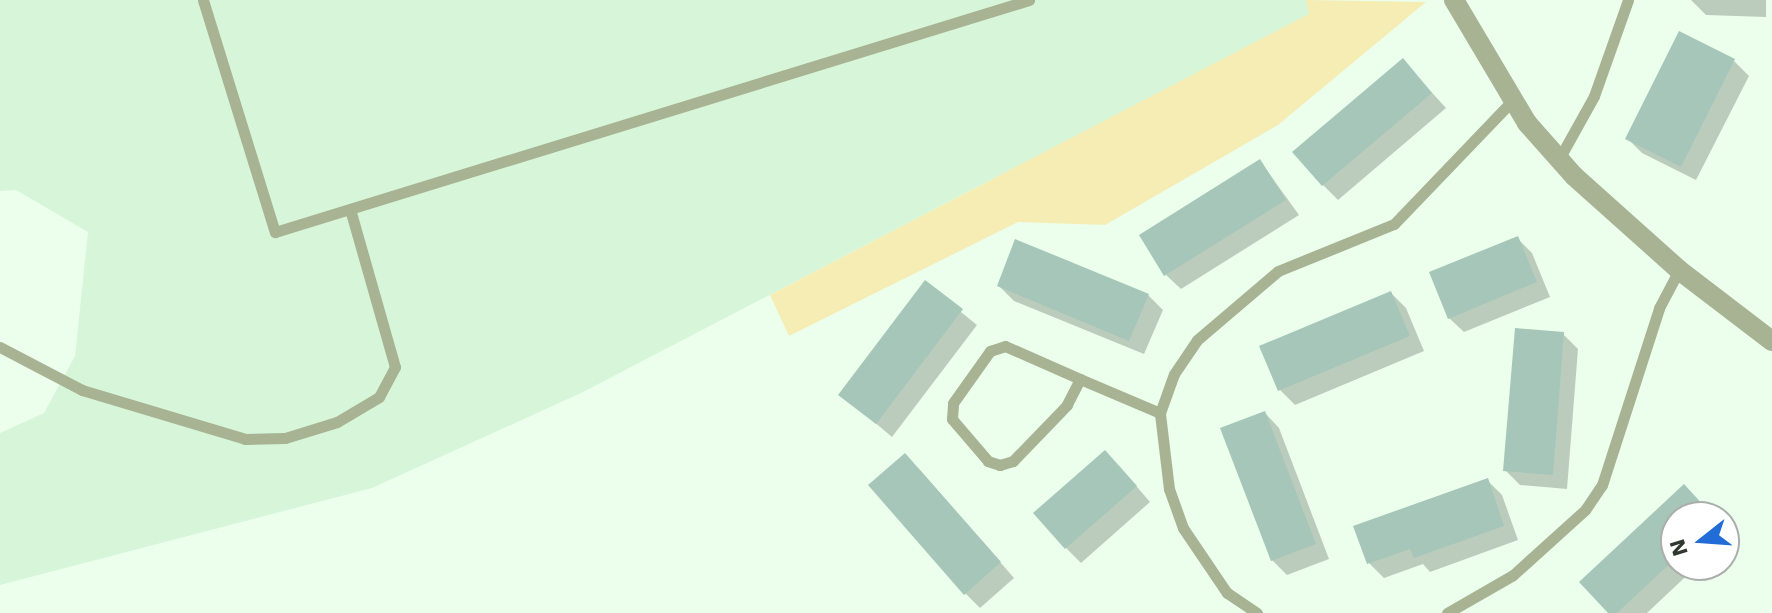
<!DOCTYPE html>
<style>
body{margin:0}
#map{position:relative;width:1772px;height:613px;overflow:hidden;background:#ebffec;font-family:"Work Sans",sans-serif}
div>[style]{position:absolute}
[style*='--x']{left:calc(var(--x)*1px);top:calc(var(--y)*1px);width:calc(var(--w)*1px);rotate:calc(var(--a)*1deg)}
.built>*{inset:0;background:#d7f6d9}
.green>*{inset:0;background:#f5edb4}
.shadow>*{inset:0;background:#0003}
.building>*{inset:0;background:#a5c6b8}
.lane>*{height:11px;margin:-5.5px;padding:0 5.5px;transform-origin:5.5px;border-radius:5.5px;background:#a7b392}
.street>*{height:20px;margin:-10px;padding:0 10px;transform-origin:10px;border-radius:10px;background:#a7b392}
span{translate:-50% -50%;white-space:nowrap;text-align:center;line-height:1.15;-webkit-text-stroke:6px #fff;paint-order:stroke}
.north{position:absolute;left:1660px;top:501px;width:80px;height:80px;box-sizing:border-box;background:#fff;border:2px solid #abafac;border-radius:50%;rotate:253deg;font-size:22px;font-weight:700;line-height:32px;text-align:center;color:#2e382f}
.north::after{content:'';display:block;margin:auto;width:28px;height:36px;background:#216cd7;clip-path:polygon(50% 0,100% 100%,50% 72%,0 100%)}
</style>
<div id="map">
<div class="built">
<div style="clip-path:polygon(0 0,1306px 0,1310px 14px,581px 393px,372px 488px,0 585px,0 433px,44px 413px,75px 356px,88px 232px,16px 190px,0 191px)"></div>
</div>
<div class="green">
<div style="clip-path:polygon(1306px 0,1426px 2px,1278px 125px,1105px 225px,1018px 222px,789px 336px,770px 295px,1309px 14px)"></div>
</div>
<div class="shadow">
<div style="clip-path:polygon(1691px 0,1766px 0,1766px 17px,1706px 15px)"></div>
<div style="clip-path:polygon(1403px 61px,1446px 108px,1338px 200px,1323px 185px)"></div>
<div style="clip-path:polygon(1734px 61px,1749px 76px,1696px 180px,1642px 153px,1627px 138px)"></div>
<div style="clip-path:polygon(1260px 161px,1299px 215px,1181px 289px,1166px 275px)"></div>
<div style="clip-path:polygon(1517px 238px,1532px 253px,1550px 297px,1464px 332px,1449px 318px)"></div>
<div style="clip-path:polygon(925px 283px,977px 325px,892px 437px,841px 394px)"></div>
<div style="clip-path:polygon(999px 286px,1148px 295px,1163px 310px,1144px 354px,1014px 301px)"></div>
<div style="clip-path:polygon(1391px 293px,1406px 308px,1424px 351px,1295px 405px,1280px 390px)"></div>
<div style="clip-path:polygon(1563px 334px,1578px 349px,1567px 489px,1520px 485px,1505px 470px)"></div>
<div style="clip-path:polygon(1265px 413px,1279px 428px,1329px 559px,1287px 575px,1272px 560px)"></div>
<div style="clip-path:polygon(1120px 467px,1150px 502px,1081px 563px,1066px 548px)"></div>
<div style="clip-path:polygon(920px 470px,1014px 578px,980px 608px,965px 593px)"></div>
<div style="clip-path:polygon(1487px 480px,1502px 495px,1518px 540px,1430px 572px,1423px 564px,1384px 578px,1369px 563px)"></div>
<div style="clip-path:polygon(1684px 487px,1713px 517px,1676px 517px,1676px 565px,1698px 565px,1647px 613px,1611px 613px)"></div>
<div style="clip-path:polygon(1724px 529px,1730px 536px,1724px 541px)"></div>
</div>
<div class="building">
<div style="clip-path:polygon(1679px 31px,1735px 59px,1681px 167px,1625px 139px)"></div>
<div style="clip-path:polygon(1403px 58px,1432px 93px,1322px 186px,1292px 152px)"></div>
<div style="clip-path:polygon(1260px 159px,1286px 200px,1164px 276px,1139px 235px)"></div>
<div style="clip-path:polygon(1518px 236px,1537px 282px,1448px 319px,1429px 272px)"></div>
<div style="clip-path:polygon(1015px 239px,1149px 294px,1129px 341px,997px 286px)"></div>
<div style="clip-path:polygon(925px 280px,963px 309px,876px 424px,838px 395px)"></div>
<div style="clip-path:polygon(1391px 291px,1410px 336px,1278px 391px,1259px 346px)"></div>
<div style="clip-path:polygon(1515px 328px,1564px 332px,1553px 475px,1503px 471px)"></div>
<div style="clip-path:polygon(1265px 411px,1316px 544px,1271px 561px,1220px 428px)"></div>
<div style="clip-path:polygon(1105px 450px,1137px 486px,1065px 549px,1033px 513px)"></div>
<div style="clip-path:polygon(905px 453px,1001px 562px,964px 595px,868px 485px)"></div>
<div style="clip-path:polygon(1488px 478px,1504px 526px,1414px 558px,1410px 549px,1367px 564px,1353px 526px)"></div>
<div style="clip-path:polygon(1684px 484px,1714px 517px,1676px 517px,1676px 558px,1617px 613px,1608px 613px,1579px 582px)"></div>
</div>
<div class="lane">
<div style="--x:203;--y:0;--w:243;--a:72.8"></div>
<div style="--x:275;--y:232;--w:789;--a:-17.1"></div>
<div style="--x:1559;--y:159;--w:72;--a:-60.9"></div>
<div style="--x:1594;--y:96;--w:102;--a:-70.5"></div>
<div style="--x:0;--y:347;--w:93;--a:27.7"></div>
<div style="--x:82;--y:390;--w:170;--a:16.7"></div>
<div style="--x:245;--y:439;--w:40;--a:-1.4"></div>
<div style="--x:285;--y:438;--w:54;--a:-17.1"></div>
<div style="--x:337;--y:422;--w:49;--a:-30.8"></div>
<div style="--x:379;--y:397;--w:34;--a:-62"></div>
<div style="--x:395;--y:367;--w:164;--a:-105.9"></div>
<div style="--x:1080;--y:379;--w:29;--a:117"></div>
<div style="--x:1067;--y:405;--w:78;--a:134"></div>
<div style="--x:1013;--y:461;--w:14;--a:163"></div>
<div style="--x:1000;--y:465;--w:13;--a:-162"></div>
<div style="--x:988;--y:461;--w:55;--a:-130.6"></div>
<div style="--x:952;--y:419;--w:16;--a:-86"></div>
<div style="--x:953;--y:403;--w:64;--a:-54.6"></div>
<div style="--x:990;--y:351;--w:16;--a:-18"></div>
<div style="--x:1005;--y:346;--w:82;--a:23.7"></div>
<div style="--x:1080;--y:379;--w:87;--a:23"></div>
<div style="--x:1257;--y:613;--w:36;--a:-146"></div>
<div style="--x:1227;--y:593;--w:78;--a:-124.1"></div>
<div style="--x:1183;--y:528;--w:41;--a:-109.7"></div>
<div style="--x:1169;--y:489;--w:77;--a:-96.8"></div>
<div style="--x:1160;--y:413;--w:41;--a:-70.3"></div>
<div style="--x:1174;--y:374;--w:41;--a:-55.9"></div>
<div style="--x:1197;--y:340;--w:106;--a:-40.4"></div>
<div style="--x:1278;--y:271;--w:125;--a:-22.1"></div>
<div style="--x:1394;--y:224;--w:172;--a:-46.2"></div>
<div style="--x:1447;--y:613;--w:76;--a:-29.9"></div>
<div style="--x:1513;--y:575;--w:97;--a:-42.1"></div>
<div style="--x:1585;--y:510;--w:30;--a:-56"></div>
<div style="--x:1602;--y:485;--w:186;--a:-72.1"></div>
<div style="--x:1659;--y:308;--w:43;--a:-62.2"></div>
</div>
<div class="street">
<div style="--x:1454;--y:0;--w:143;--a:59.3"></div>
<div style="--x:1527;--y:123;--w:71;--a:48.4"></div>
<div style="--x:1574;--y:176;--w:141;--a:41.8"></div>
<div style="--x:1679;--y:270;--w:117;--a:37.4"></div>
</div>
<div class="north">N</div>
</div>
